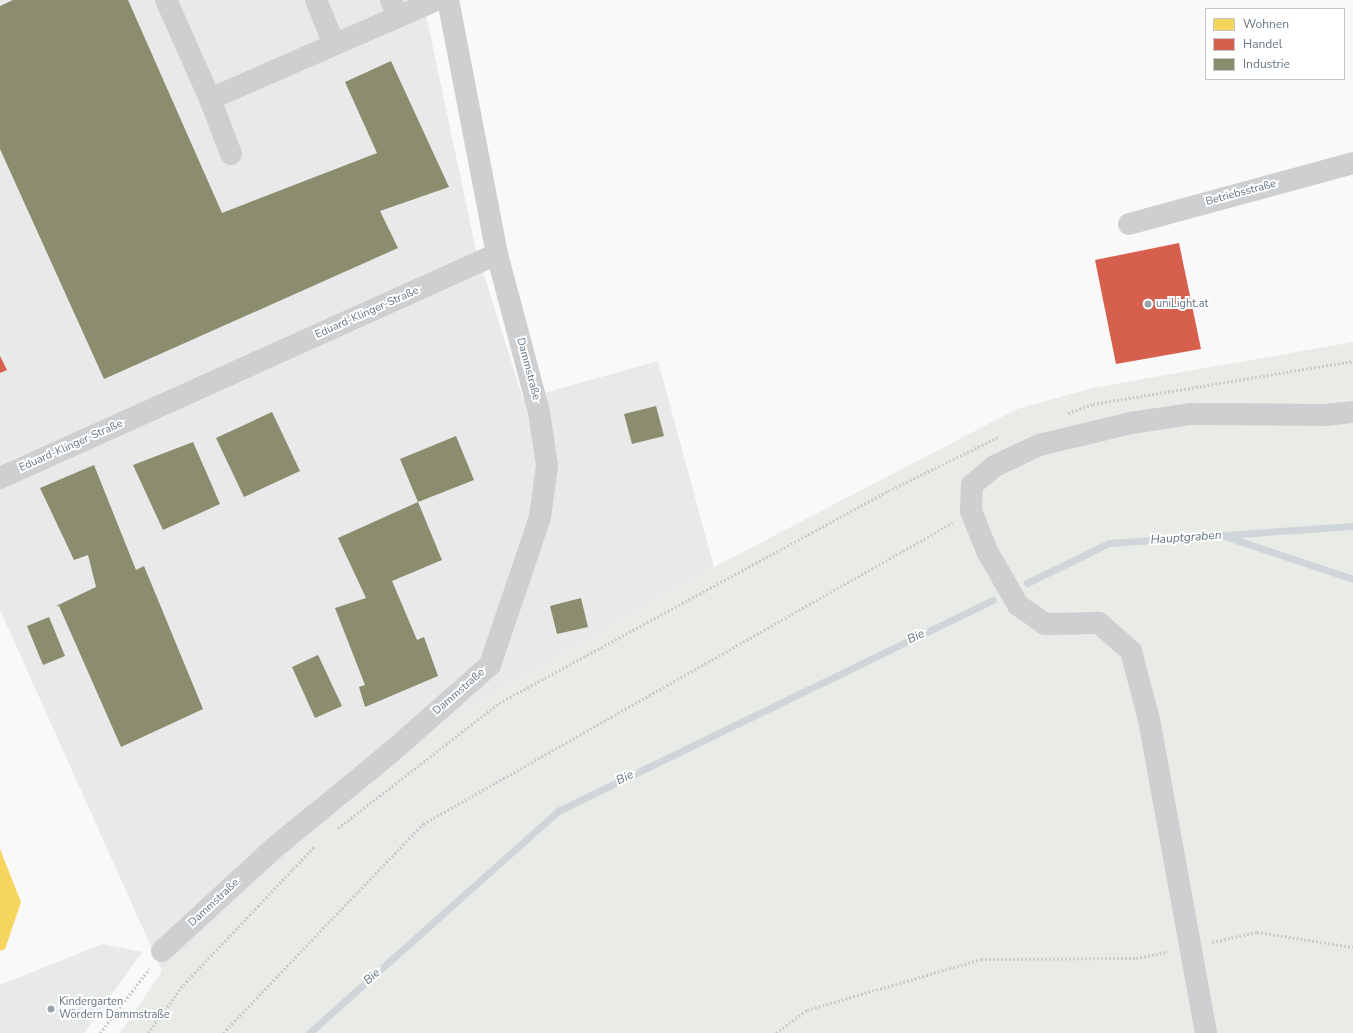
<!DOCTYPE html>
<meta charset="utf-8">
<style>
body{margin:0}
#map{position:relative;width:1353px;height:1033px;overflow:hidden;background:#f9f9f9;font-family:"Nunito Sans",sans-serif}
div>[style]{position:absolute}
[style*='--x']{left:calc(var(--x)*1px);top:calc(var(--y)*1px);width:calc(var(--w)*1px);rotate:calc(var(--a)*1deg)}
.built>*{inset:0;background:#e8e9e9}
.green>*{inset:0;background:#e8ebe6}
.homes>*{inset:0;background:#f6d55c}
.shops>*{inset:0;background:#d6604d}
.industry>*{inset:0;background:#8c8c6e}
.stream>*{height:7px;margin:-3.5px;padding:0 3.5px;transform-origin:3.5px;border-radius:3.5px;background:#ced6d9}
.path>*{height:2.5px;margin-top:-1.25px;transform-origin:0;background:repeating-linear-gradient(90deg,#cbcccd 0 2px,transparent 0 4px)}
.minor>*{height:22px;margin:-11px;padding:0 11px;transform-origin:11px;border-radius:11px;background:#cecfd0}
.dots>*{width:11px;height:11px;translate:-50% -50%;box-sizing:border-box;border:2px solid #fff;border-radius:50%}
span{translate:-50% -50%;white-space:nowrap;text-align:center;line-height:1.15;-webkit-text-stroke:4px #fff;paint-order:stroke}
.street-label{font-size:11px;color:#657683}
.poi-label{font-size:11px;color:#657683}
.left{translate:0 -50%;text-align:left}
.water-label{font-size:12px;color:#60757c;font-style:italic}
.legend{position:absolute;left:1205px;top:8px;width:140px;height:72px;box-sizing:border-box;background:#fff;border:1px solid #c1c8cd;margin:0;padding:5px 7px;list-style:none;font-size:12px;color:#657683}
.legend li{display:flex;align-items:center;gap:8px;height:20px}
.legend b{width:20px;border:1px solid #c1c8cd}
</style>
<div id="map">
<div class="built">
<div style="clip-path:polygon(0 0,423px 0,475px 246px,523px 399px,658px 361px,714px 567px,428px 732px,162px 971px,0 610px)"></div>
<div style="clip-path:polygon(103px 944px,142px 952px,84px 1033px,0 1033px,0 985px)"></div>
</div>
<div class="green">
<div style="clip-path:polygon(1353px 342px,1353px 1033px,120px 1033px,162px 971px,428px 732px,714px 567px,1017px 409px,1092px 388px)"></div>
</div>
<div class="homes">
<div style="clip-path:polygon(0 849px,21px 902px,5px 949px,0 951px)"></div>
</div>
<div class="shops">
<div style="clip-path:polygon(1179px 243px,1201px 349px,1116px 364px,1095px 260px)"></div>
<div style="clip-path:polygon(0 356px,7px 370px,0 373px)"></div>
</div>
<div class="industry">
<div style="clip-path:polygon(13px 0,128px 0,222px 213px,377px 153px,345px 82px,391px 61px,449px 187px,380px 211px,398px 248px,104px 379px,0 149px,0 6px)"></div>
<div style="clip-path:polygon(656px 406px,664px 436px,632px 444px,624px 414px)"></div>
<div style="clip-path:polygon(272px 412px,300px 471px,244px 497px,216px 438px)"></div>
<div style="clip-path:polygon(456px 436px,474px 480px,418px 502px,400px 459px)"></div>
<div style="clip-path:polygon(193px 442px,220px 504px,163px 530px,133px 465px)"></div>
<div style="clip-path:polygon(94px 465px,136px 570px,144px 566px,203px 709px,121px 747px,59px 606px,56px 606px,96px 587px,88px 555px,74px 560px,40px 488px)"></div>
<div style="clip-path:polygon(418px 502px,442px 560px,392px 581px,417px 640px,424px 637px,438px 676px,365px 707px,359px 687px,365px 685px,335px 608px,366px 598px,338px 538px)"></div>
<div style="clip-path:polygon(581px 598px,588px 627px,557px 634px,550px 606px)"></div>
<div style="clip-path:polygon(49px 617px,65px 656px,43px 665px,27px 626px)"></div>
<div style="clip-path:polygon(318px 655px,342px 706px,315px 718px,292px 667px)"></div>
</div>
<div class="stream">
<div style="--x:1224;--y:536;--w:136;--a:18.4"></div>
<div style="--x:1027;--y:583;--w:91;--a:-26"></div>
<div style="--x:1109;--y:543;--w:245;--a:-4"></div>
<div style="--x:309;--y:1033;--w:334;--a:-41.7"></div>
<div style="--x:558;--y:811;--w:483;--a:-25.9"></div>
</div>
<div class="path">
<div style="--x:1068;--y:413;--w:27;--a:-20"></div>
<div style="--x:1093;--y:404;--w:264;--a:-9.4"></div>
<div style="--x:338;--y:828;--w:204;--a:-37.8"></div>
<div style="--x:499;--y:703;--w:443;--a:-28.6"></div>
<div style="--x:888;--y:491;--w:123;--a:-26.1"></div>
<div style="--x:1212;--y:942;--w:46;--a:-12.5"></div>
<div style="--x:1257;--y:932;--w:97;--a:8.9"></div>
<div style="--x:100;--y:1033;--w:81;--a:-52.6"></div>
<div style="--x:148;--y:1033;--w:59;--a:-53.9"></div>
<div style="--x:183;--y:985;--w:192;--a:-46.5"></div>
<div style="--x:223;--y:1033;--w:289;--a:-46.3"></div>
<div style="--x:423;--y:824;--w:609;--a:-29.64"></div>
<div style="--x:776;--y:1033;--w:39;--a:-37"></div>
<div style="--x:807;--y:1010;--w:181;--a:-16.3"></div>
<div style="--x:981;--y:959;--w:155;--a:-0.4"></div>
<div style="--x:1136;--y:958;--w:33;--a:-11"></div>
</div>
<div class="minor">
<div style="--x:166;--y:0;--w:108;--a:66"></div>
<div style="--x:210;--y:99;--w:248;--a:-23.6"></div>
<div style="--x:316;--y:0;--w:48;--a:67.8"></div>
<div style="--x:391;--y:0;--w:18;--a:68"></div>
<div style="--x:210;--y:99;--w:59;--a:69.1"></div>
<div style="--x:1129;--y:224;--w:232;--a:-15.2"></div>
<div style="--x:0;--y:478;--w:545;--a:-24.26"></div>
<div style="--x:497;--y:254;--w:259;--a:-100.9"></div>
<div style="--x:162;--y:951;--w:152;--a:-42.6"></div>
<div style="--x:274;--y:848;--w:149;--a:-39.3"></div>
<div style="--x:389;--y:754;--w:135;--a:-41.4"></div>
<div style="--x:490;--y:665;--w:156;--a:-71.3"></div>
<div style="--x:540;--y:517;--w:52;--a:-82.3"></div>
<div style="--x:547;--y:465;--w:54;--a:-98.6"></div>
<div style="--x:539;--y:412;--w:163;--a:-104.9"></div>
<div style="--x:1206;--y:1033;--w:318;--a:-100.3"></div>
<div style="--x:1149;--y:720;--w:71;--a:-104.6"></div>
<div style="--x:1131;--y:651;--w:43;--a:-138.8"></div>
<div style="--x:1099;--y:623;--w:54;--a:178.9"></div>
<div style="--x:1045;--y:624;--w:33;--a:-145"></div>
<div style="--x:1018;--y:605;--w:62;--a:-119.9"></div>
<div style="--x:987;--y:551;--w:43;--a:-111.8"></div>
<div style="--x:971;--y:511;--w:26;--a:-88"></div>
<div style="--x:972;--y:485;--w:30;--a:-40"></div>
<div style="--x:995;--y:466;--w:49;--a:-25.5"></div>
<div style="--x:1039;--y:445;--w:95;--a:-13.4"></div>
<div style="--x:1131;--y:423;--w:61;--a:-8.5"></div>
<div style="--x:1191;--y:414;--w:134;--a:0.4"></div>
<div style="--x:1325;--y:415;--w:28;--a:-6"></div>
</div>
<div class="dots">
<div style="left:1148px;top:304px;background:#99a4ac"></div>
<div style="left:51px;top:1009px;background:#99a4ac"></div>
</div>
<div class="street-label">
<span style="left:1241px;top:193px;rotate:-15deg">Betriebsstraße</span>
<span style="left:367px;top:313px;rotate:-24deg">Eduard-Klinger-Straße</span>
<span style="left:528px;top:369px;rotate:75deg">Dammstraße</span>
<span style="left:71px;top:446px;rotate:-24deg">Eduard-Klinger-Straße</span>
<span style="left:459px;top:692px;rotate:-41deg">Dammstraße</span>
<span style="left:214px;top:903px;rotate:-43deg">Dammstraße</span>
</div>
<div class="poi-label">
<span class="left" style="left:1156px;top:304px">uniLight.at</span>
<span class="left" style="left:59px;top:1009px">Kindergarten<br>Wördern Dammstraße</span>
</div>
<div class="water-label">
<span style="left:1186px;top:538px;rotate:-4deg">Hauptgraben</span>
<span style="left:916px;top:637px;rotate:-26deg">Bie</span>
<span style="left:625px;top:778px;rotate:-26deg">Bie</span>
<span style="left:372px;top:977px;rotate:-42deg">Bie</span>
</div>
<ul class="legend">
<li><b style="height:11px;background:#f6d55c"></b>Wohnen</li>
<li><b style="height:11px;background:#d6604d"></b>Handel</li>
<li><b style="height:11px;background:#8c8c6e"></b>Industrie</li>
</ul>
</div>
